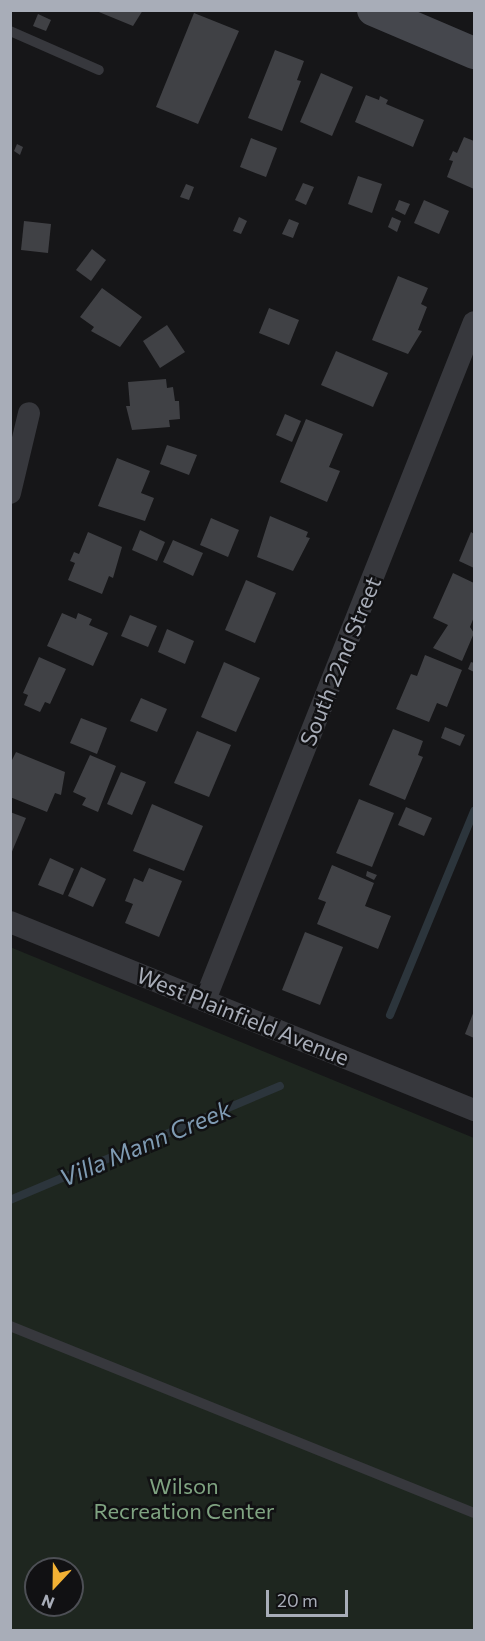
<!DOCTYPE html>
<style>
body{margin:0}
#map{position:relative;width:485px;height:1641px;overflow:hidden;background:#161618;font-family:Commissioner,sans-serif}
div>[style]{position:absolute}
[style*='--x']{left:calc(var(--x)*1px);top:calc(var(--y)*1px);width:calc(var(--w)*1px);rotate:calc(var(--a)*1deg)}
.green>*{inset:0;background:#1e261f}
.stream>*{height:8px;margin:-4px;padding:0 4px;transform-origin:4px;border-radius:4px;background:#2c353c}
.building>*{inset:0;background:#404145}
.lane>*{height:10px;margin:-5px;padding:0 5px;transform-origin:5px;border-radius:5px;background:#37383d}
.street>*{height:22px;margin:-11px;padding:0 11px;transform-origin:11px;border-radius:11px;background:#37383d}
.secondary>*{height:32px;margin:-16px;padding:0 16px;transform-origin:16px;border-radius:16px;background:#45474d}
span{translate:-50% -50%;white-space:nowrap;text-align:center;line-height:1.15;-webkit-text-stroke:5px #111113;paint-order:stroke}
.street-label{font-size:22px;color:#a8adb8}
.park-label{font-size:22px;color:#7fa381}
.water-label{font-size:24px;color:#7f9bb3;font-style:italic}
.frame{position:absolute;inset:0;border:12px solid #a8adb8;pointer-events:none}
.north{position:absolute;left:24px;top:1557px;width:60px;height:60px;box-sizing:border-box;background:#111113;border:2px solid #4d4f55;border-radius:50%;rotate:202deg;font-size:16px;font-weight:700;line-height:24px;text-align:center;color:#a8adb8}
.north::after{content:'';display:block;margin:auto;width:21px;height:27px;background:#f2b134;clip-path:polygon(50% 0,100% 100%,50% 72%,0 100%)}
.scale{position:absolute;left:266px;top:1590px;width:82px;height:27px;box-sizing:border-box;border:3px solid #a8adb8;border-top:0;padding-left:8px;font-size:18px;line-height:21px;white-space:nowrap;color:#a8adb8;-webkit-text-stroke:4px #111113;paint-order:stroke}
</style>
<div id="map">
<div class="green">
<div style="clip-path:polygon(evenodd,10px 947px,474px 1138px,474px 1630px,11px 1630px,10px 947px,36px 1569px,72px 1569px,72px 1605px,36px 1605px,36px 1569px)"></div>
</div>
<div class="stream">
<div style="--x:390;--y:1015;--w:221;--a:-67.6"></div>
<div style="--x:10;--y:1200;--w:293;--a:-22.9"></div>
</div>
<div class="building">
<div style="clip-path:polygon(94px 10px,143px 10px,133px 26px)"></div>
<div style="clip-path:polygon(194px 13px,239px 31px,198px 124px,156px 107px)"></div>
<div style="clip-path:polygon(38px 14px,51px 20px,46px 31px,33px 26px)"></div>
<div style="clip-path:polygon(275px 50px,304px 61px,297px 80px,301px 81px,282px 131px,248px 118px)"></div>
<div style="clip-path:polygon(321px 73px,353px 87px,332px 136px,300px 122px)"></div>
<div style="clip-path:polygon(366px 95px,379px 100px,380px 96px,388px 100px,386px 104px,424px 120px,413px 147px,355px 122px)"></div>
<div style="clip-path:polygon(464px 137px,474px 141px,474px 189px,447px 177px,453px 161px,449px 160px,453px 151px,457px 153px)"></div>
<div style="clip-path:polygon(251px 138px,277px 148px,266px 177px,240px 167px)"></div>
<div style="clip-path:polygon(17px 144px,23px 147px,20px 155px,14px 151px)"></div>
<div style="clip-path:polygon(358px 176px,382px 184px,372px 213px,348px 204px)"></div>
<div style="clip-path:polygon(303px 183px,314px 187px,306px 205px,295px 200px)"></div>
<div style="clip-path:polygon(186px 184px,194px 187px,189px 200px,180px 197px)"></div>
<div style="clip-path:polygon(399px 200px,410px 204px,405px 215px,395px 210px)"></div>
<div style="clip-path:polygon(424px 200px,449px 211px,439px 234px,414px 223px)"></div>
<div style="clip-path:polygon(239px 217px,247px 221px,241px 234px,233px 231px)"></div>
<div style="clip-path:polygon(392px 217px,401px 221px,397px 232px,388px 227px)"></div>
<div style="clip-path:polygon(289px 219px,299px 223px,293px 238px,282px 234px)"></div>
<div style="clip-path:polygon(24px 221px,51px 224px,48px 253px,21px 250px)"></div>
<div style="clip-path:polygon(92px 249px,106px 260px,91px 281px,76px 270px)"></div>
<div style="clip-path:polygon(398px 276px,428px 288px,421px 304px,427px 307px,418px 330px,422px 331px,408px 354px,372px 340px)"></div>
<div style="clip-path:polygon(102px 288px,142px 317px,120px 347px,91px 331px,94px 327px,80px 317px)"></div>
<div style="clip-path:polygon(269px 308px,299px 320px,289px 345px,259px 333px)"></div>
<div style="clip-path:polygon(167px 325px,185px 352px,160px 368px,143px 341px)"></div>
<div style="clip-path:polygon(336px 351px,388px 373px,373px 407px,321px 385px)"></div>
<div style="clip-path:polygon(166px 379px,167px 388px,173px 387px,175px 401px,179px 401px,180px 419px,169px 420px,170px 427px,132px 430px,126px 406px,130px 406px,128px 382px)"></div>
<div style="clip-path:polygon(285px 414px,301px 421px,292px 442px,276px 435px)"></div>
<div style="clip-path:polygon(306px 419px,343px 434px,329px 467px,340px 471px,327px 502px,280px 482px)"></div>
<div style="clip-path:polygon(167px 445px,197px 455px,189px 475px,160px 464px)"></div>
<div style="clip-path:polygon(117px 458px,150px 471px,141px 493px,154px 498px,145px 521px,98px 506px)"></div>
<div style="clip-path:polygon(270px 516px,308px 532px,306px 537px,310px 538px,293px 571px,257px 557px)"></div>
<div style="clip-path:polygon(211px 518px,239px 530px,228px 557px,200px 545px)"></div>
<div style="clip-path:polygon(140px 530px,165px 542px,157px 561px,132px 550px)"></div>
<div style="clip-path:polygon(88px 532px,122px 547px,113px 578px,109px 576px,102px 594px,68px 580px,75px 563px,70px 561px,74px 552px,79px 554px)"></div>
<div style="clip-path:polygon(471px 532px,474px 534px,474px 568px,459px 561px)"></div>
<div style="clip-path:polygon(173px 540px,203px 553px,193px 576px,163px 562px)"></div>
<div style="clip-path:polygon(453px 573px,474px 583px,474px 617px,470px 627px,474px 633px,462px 661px,433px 648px,448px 625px,433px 618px)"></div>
<div style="clip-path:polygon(246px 580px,276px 593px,255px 643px,225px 630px)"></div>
<div style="clip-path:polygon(62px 613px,76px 619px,78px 613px,92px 619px,89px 625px,108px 633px,93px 666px,47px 646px)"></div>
<div style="clip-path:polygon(130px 615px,157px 626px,148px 647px,121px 636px)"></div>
<div style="clip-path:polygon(167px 629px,194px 641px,185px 664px,158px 652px)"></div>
<div style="clip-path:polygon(425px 655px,462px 670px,447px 707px,437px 703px,429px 722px,396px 709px,411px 674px,417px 676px)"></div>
<div style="clip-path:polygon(39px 657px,66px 669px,50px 704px,45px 702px,40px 712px,24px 705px,28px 695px,23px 693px)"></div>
<div style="clip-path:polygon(224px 662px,260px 678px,236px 732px,201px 717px)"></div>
<div style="clip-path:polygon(471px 662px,474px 663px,474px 672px,468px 669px)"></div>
<div style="clip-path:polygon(141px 698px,167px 709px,157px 732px,130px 721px)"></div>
<div style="clip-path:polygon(81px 718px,107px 728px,97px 754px,70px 743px)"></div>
<div style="clip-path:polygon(445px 727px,465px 735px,460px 746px,441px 738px)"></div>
<div style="clip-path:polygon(393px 729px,423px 741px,418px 755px,423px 757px,405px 800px,369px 785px)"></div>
<div style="clip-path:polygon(197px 731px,231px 745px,209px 797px,174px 783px)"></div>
<div style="clip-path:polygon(16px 752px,65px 772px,61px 795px,55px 793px,47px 812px,10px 797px,10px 764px)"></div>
<div style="clip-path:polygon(90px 755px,116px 766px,98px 812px,82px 805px,86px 798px,73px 792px)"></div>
<div style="clip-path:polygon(121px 772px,146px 782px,132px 815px,107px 804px)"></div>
<div style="clip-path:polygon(359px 799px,394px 813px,372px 867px,336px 853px)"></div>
<div style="clip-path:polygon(152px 804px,203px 826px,184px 871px,133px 851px)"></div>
<div style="clip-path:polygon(406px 807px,432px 818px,424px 836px,398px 825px)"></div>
<div style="clip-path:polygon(10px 812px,26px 818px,11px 854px,10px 854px)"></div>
<div style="clip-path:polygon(50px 858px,74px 869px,63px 895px,38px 885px)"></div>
<div style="clip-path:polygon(332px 865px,374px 883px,365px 906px,391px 916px,378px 949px,317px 924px,326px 902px,318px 899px)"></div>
<div style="clip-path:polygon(81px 867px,106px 879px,93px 907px,68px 896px)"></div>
<div style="clip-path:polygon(149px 868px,182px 881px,159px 937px,125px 923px,133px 904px,125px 901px,134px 878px,143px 882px)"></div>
<div style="clip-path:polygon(367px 871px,377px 875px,374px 880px,366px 876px)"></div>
<div style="clip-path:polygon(305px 932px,343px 947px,320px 1005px,282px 990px)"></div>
<div style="clip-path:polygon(474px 1011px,474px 1038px,465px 1034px)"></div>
</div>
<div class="lane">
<div style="--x:10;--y:31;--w:97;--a:23.7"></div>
<div style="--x:10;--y:1326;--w:500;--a:21.95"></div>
</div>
<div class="street">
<div style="--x:10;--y:493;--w:82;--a:-76.6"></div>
<div style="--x:10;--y:922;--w:501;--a:22.06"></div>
<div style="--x:205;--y:1000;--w:729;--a:-68.36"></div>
</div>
<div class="secondary">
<div style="--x:373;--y:10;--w:110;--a:23.1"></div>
</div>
<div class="street-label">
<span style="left:340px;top:661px;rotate:-68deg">South 22nd Street</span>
<span style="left:243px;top:1016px;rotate:22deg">West Plainfield Avenue</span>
</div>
<div class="park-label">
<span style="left:184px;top:1498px">Wilson<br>Recreation Center</span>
</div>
<div class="water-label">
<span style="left:145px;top:1143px;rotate:-23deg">Villa Mann Creek</span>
</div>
<div class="frame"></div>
<div class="north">N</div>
<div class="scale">20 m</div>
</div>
